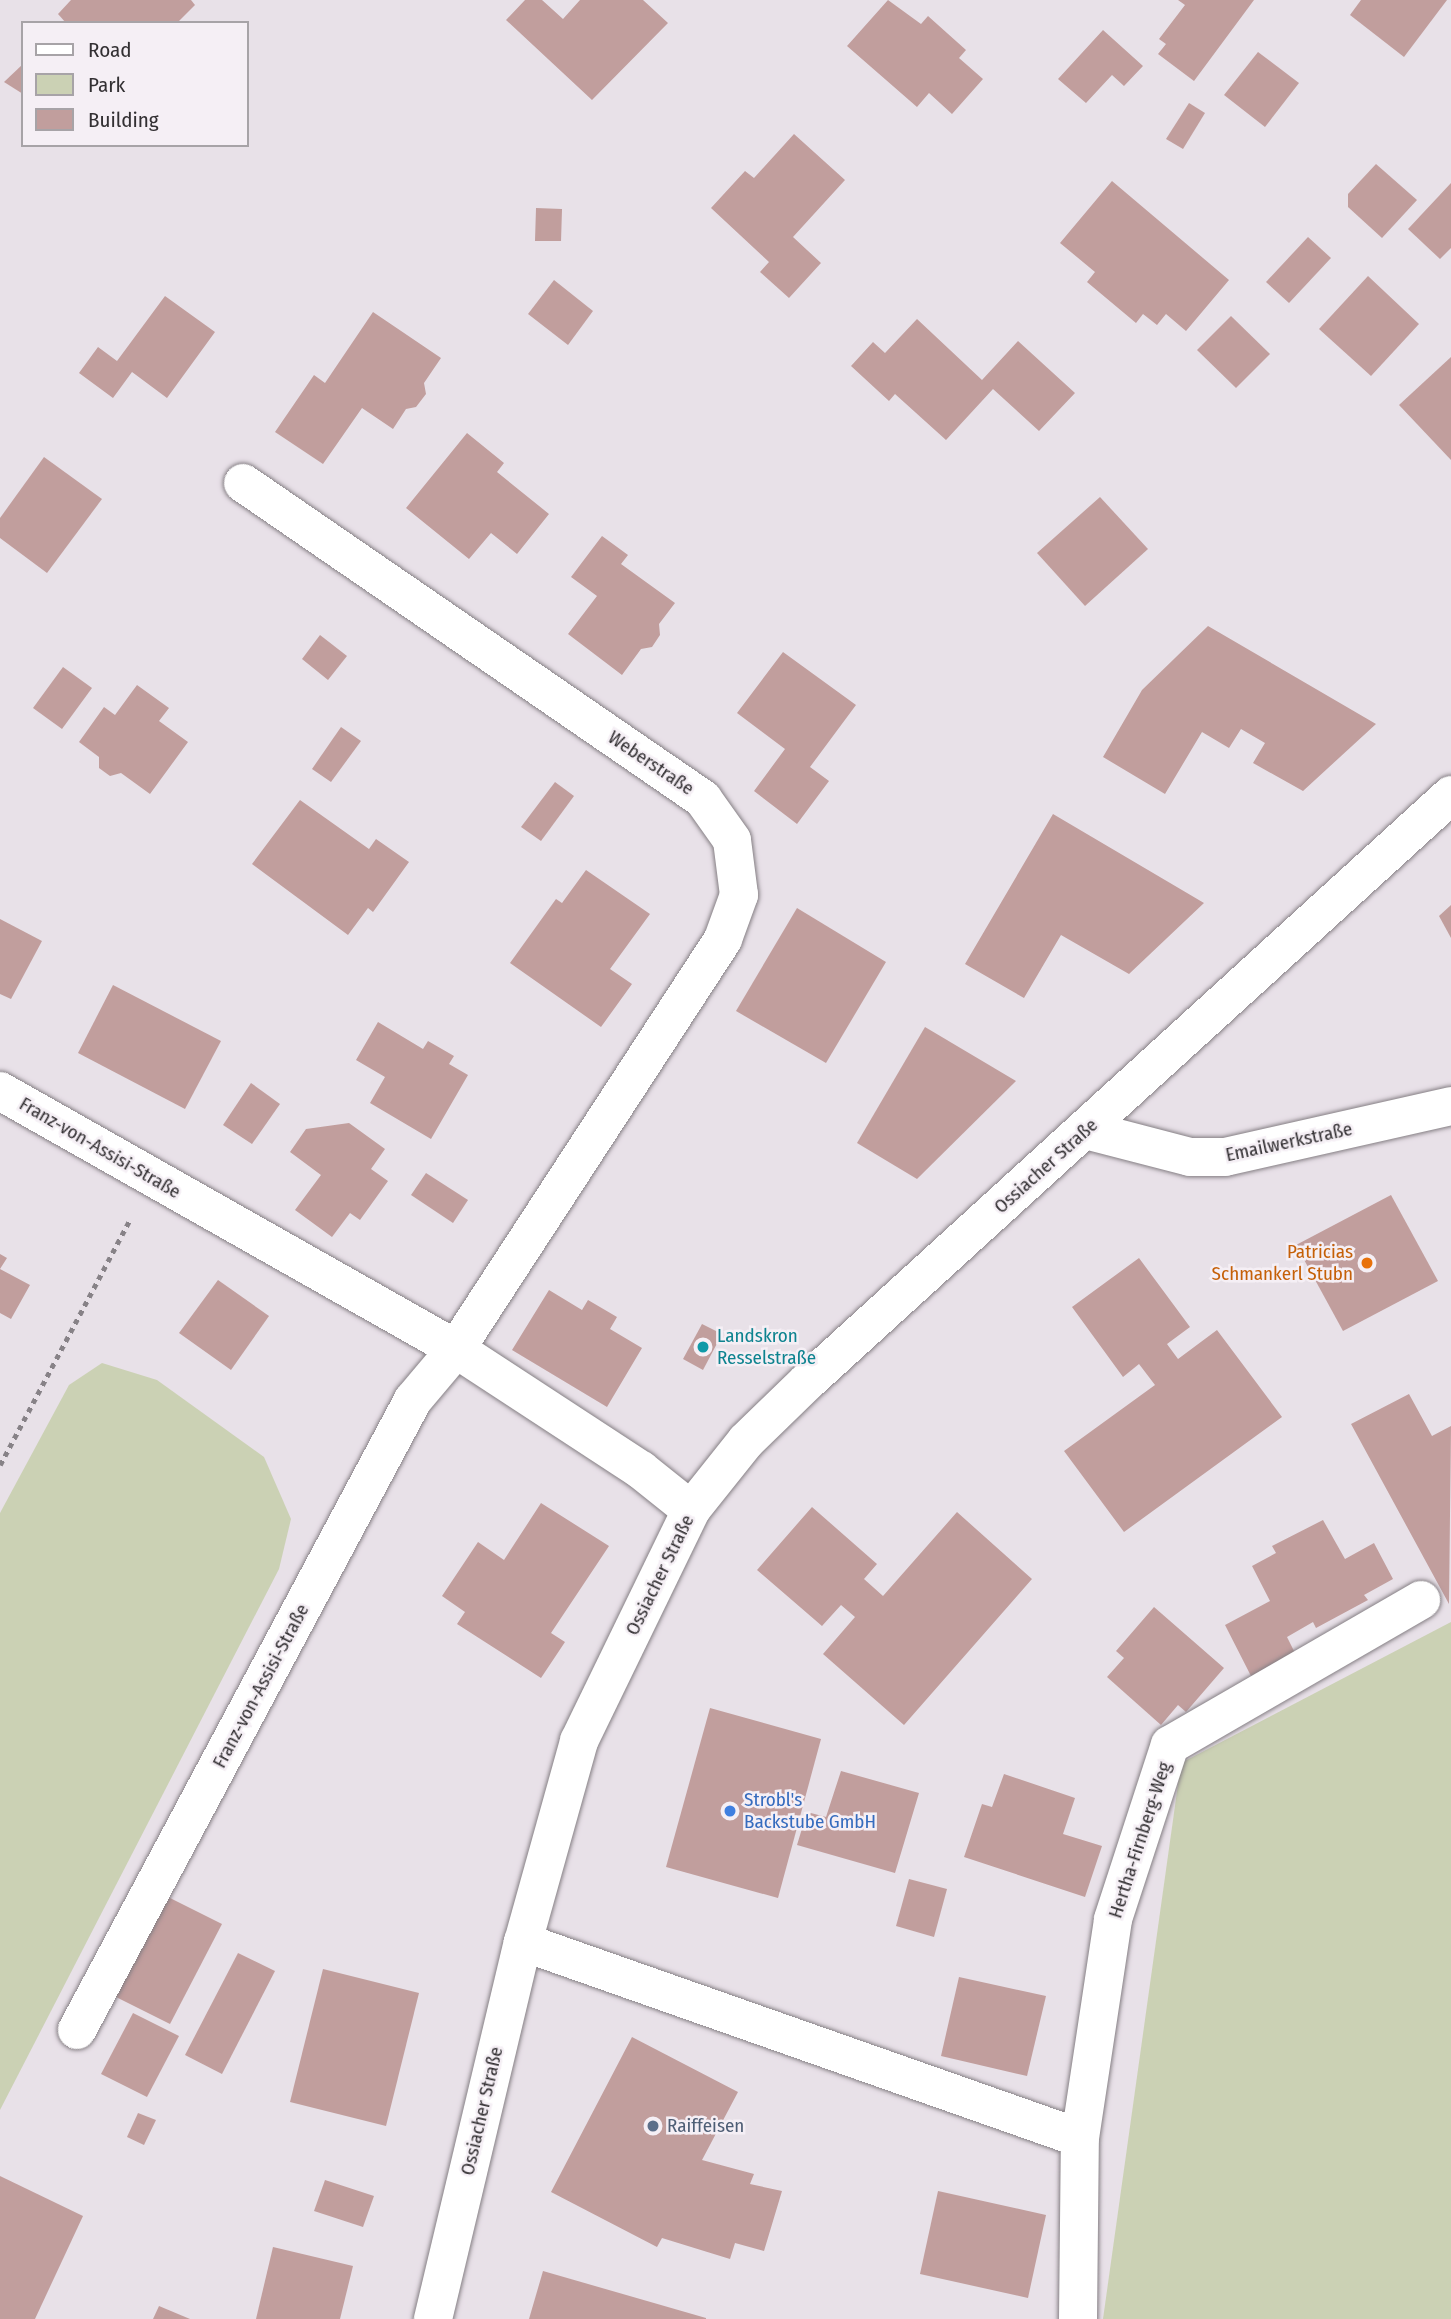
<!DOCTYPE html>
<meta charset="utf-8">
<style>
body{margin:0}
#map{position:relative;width:1451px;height:2319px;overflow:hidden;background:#e8e1e8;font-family:"Fira Sans Condensed",sans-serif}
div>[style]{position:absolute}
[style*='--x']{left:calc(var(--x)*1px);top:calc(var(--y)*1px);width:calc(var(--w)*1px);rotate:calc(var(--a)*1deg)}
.green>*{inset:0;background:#cbd1b4}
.building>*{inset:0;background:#c19e9d}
.path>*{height:4.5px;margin-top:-2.25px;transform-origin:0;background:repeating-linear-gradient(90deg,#878287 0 5px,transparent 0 10px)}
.roads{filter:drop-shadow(0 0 2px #857f84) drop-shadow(0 0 2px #857f84)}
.minor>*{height:38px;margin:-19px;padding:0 19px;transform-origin:19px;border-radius:19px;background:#fff}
.secondary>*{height:38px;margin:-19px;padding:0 19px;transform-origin:19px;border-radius:19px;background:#fff}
.dots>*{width:19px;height:19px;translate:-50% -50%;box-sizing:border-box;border:4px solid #f5eff5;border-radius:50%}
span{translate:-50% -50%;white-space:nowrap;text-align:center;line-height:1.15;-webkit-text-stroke:5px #f5eff5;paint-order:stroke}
.street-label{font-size:19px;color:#333033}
.food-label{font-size:19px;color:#c56008}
.right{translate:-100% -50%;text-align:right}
.culture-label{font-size:19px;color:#0d838f}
.left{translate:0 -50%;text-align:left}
.shop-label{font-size:19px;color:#366cbe}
.service-label{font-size:19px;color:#4e5e75}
.legend{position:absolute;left:21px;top:21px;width:228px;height:126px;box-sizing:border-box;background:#f5eff5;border:2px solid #a7a3a7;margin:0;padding:9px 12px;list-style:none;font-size:21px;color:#333033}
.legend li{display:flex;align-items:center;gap:14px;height:35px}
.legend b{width:35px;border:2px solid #a7a3a7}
</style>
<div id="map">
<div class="green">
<div style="clip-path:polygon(102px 1363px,157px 1380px,264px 1457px,291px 1519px,279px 1569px,0 2110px,0 1513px,69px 1385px)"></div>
<div style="clip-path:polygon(1451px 1622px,1451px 2319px,1103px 2319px,1181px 1763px)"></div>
</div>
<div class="building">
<div style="clip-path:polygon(71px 0,191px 0,195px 5px,177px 23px,66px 23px,58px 14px)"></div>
<div style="clip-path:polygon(525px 0,542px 0,563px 19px,580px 0,643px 0,668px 23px,592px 100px,506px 20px)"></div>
<div style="clip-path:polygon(888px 0,921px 24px,928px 16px,966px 50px,959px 58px,983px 79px,952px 114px,929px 93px,917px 107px,847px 46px)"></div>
<div style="clip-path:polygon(1178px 0,1254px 0,1194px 81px,1158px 54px,1166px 44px,1159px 39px,1185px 5px)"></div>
<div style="clip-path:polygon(1361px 0,1447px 0,1404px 57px,1350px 15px)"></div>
<div style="clip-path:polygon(1103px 30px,1143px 66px,1124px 86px,1112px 75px,1086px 103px,1058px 79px)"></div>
<div style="clip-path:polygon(1258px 52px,1299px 83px,1265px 127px,1224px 95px)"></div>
<div style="clip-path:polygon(23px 64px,23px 94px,4px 82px)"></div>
<div style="clip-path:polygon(1189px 103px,1205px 113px,1183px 149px,1166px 139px)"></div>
<div style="clip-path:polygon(794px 134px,845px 180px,793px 237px,821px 263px,789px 298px,760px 272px,769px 262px,711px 208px,745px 171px,754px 178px)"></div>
<div style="clip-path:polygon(1376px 164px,1417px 200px,1382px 238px,1348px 207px,1348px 194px)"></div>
<div style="clip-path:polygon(1112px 181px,1229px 280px,1186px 331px,1166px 314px,1157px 325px,1143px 314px,1136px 323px,1087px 282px,1095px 272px,1060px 243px)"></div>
<div style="clip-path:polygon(1451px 183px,1451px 248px,1440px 259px,1408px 229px)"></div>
<div style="clip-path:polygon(536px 208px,562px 209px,561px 241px,535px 241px)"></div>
<div style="clip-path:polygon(1308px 237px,1331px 258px,1289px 303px,1266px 282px)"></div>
<div style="clip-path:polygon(1368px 276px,1419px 324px,1371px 376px,1319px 329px)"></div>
<div style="clip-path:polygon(554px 280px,593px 311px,568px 345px,528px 314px)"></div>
<div style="clip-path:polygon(165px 296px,215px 332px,167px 398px,132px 372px,113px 398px,79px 373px,98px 347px,117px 361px)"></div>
<div style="clip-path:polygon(373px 312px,441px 358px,424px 383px,426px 394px,416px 407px,406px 409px,393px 429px,362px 408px,323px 464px,275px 432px,314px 375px,325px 383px)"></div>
<div style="clip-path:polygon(1231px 316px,1270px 354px,1236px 388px,1197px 350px)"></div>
<div style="clip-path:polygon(917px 319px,982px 380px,1018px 341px,1075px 393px,1039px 431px,993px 389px,946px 440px,895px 394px,889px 401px,851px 366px,873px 342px,885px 353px)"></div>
<div style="clip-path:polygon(1451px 357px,1451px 460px,1399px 405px)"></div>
<div style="clip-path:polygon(467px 433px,504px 463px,497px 472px,549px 514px,517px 554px,491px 533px,469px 559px,406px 508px)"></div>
<div style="clip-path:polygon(44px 457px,102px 499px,47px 573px,0 538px,0 518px)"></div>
<div style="clip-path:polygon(1100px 497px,1148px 549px,1085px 606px,1037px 553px)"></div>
<div style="clip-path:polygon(602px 536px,628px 555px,621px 564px,675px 603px,659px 624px,660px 635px,652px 647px,641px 649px,622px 675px,568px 634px,597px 596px,571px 577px)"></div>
<div style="clip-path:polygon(1208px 626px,1376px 724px,1303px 791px,1253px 763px,1265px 743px,1241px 729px,1229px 748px,1202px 732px,1165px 794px,1103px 757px,1142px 690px)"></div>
<div style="clip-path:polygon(320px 635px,347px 656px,328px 680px,302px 659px)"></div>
<div style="clip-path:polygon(783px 652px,856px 705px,810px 767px,829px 781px,797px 824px,754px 791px,785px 749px,737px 713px)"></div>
<div style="clip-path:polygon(63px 667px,92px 688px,62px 729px,33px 708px)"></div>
<div style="clip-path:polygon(137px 685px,169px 708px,159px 721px,188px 742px,150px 794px,121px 773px,110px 776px,99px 768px,99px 757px,79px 742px,104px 707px,115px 715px)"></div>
<div style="clip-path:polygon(341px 727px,361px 741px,331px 782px,312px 769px)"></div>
<div style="clip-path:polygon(555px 782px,574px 796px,541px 841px,521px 827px)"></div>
<div style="clip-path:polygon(300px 800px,369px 849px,376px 839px,409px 862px,373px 912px,368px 908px,348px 935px,252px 864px)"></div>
<div style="clip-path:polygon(1053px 814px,1204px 903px,1129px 974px,1061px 935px,1024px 998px,965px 964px)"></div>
<div style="clip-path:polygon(586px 870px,650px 914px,610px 969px,632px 984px,601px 1027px,510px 963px,556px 899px,562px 903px)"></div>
<div style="clip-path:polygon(1451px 905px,1451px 938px,1439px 916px)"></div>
<div style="clip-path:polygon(797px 908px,886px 962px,826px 1063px,736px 1011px)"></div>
<div style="clip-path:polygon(0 919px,42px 941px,11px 999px,0 994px)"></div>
<div style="clip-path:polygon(113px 985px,221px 1041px,185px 1109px,78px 1053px)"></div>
<div style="clip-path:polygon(378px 1022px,423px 1049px,428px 1041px,454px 1056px,449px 1064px,468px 1075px,431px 1139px,370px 1103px,385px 1077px,356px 1060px)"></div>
<div style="clip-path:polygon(925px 1027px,1016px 1081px,917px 1179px,857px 1143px)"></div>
<div style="clip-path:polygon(251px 1083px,280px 1104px,252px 1144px,223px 1125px)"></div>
<div style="clip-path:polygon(349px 1123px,385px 1149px,371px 1169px,388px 1181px,360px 1220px,350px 1213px,332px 1237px,295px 1210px,321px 1175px,290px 1152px,306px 1129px)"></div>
<div style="clip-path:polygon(426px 1173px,468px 1200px,453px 1223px,411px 1195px)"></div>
<div style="clip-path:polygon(1391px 1195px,1438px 1281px,1343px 1331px,1296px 1245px)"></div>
<div style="clip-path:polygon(0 1254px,7px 1258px,0 1269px,30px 1285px,11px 1319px,0 1313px)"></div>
<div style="clip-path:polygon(1139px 1258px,1190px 1327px,1167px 1344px,1178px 1359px,1217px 1330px,1282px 1417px,1124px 1532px,1064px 1451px,1155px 1385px,1139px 1364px,1123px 1377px,1072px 1307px)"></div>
<div style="clip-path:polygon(218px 1280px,269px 1316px,231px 1370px,179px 1333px)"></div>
<div style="clip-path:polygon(549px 1290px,582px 1310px,588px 1300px,617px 1317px,610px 1329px,642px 1348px,607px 1407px,512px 1350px)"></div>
<div style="clip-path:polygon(702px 1324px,722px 1334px,703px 1370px,683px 1359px)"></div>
<div style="clip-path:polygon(1409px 1394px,1432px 1436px,1451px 1426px,1449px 1604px,1351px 1424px)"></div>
<div style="clip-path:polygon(541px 1503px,609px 1546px,551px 1633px,565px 1642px,541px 1678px,457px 1624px,465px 1612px,442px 1596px,478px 1542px,504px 1560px)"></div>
<div style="clip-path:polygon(812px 1507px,877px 1564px,864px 1579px,883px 1596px,957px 1512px,1032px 1579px,904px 1725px,823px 1654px,855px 1617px,841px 1605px,822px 1626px,757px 1570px)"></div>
<div style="clip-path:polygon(1323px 1520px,1345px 1559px,1374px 1543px,1393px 1579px,1364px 1595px,1368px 1600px,1316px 1628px,1313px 1622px,1287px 1637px,1295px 1653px,1251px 1676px,1225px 1625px,1270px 1601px,1252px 1566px,1276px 1553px,1272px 1546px)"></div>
<div style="clip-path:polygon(1154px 1607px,1224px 1668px,1186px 1712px,1178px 1705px,1161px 1725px,1107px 1677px,1124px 1658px,1116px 1651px)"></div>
<div style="clip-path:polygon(710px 1708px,821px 1739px,778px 1898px,666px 1867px)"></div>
<div style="clip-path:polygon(841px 1771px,919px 1793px,895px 1873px,797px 1845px,807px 1812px,826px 1817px)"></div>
<div style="clip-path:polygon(1004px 1774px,1075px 1798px,1063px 1834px,1102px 1846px,1085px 1897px,964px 1857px,982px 1804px,992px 1807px)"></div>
<div style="clip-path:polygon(909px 1879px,947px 1889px,934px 1937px,896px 1926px)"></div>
<div style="clip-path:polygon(158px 1892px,222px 1924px,170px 2024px,106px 1992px)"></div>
<div style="clip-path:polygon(238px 1953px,275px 1971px,222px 2074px,185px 2055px)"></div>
<div style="clip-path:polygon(323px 1969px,419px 1993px,386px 2126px,290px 2102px)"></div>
<div style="clip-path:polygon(959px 1977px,1046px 1996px,1027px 2076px,941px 2056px)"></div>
<div style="clip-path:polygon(133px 2013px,179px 2036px,147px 2097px,101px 2074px)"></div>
<div style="clip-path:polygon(632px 2037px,738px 2092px,702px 2160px,754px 2174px,750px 2184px,782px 2191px,764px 2251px,735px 2243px,730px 2259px,662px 2238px,657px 2247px,551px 2192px)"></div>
<div style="clip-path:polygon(138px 2113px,156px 2120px,144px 2145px,127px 2137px)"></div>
<div style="clip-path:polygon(0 2176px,83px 2216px,35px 2319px,0 2319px)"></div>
<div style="clip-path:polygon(325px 2180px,374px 2196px,363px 2227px,314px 2211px)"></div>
<div style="clip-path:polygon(938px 2191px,1046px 2215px,1028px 2298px,920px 2274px)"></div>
<div style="clip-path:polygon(273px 2247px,353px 2266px,340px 2319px,256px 2319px)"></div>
<div style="clip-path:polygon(543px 2271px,706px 2318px,706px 2319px,529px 2319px)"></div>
<div style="clip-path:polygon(159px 2306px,190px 2319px,153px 2319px)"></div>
</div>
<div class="path">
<div style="--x:0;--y:1465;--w:278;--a:-62.1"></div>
</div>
<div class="roads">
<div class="minor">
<div style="--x:0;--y:1091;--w:524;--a:29.5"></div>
<div style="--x:456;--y:1349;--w:221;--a:33.2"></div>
<div style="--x:641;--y:1470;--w:64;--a:38.7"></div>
<div style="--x:1086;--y:1130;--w:107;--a:14.6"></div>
<div style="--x:1190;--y:1157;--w:35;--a:0"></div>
<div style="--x:1225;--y:1157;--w:232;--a:-12.7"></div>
<div style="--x:523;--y:1942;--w:590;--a:19.39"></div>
<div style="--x:77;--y:2030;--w:714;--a:-61.93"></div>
<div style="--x:413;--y:1400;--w:67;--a:-49.9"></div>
<div style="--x:456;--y:1349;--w:489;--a:-56.9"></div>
<div style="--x:723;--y:939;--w:47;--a:-70"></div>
<div style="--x:739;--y:895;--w:55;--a:-97.3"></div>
<div style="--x:732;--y:840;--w:50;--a:-125.3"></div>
<div style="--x:703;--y:799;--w:558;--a:-145.51"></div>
<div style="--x:1078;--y:2319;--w:181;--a:-89.4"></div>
<div style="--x:1080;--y:2138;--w:221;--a:-81.4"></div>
<div style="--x:1113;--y:1919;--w:183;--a:-71.9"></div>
<div style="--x:1170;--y:1745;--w:290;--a:-30"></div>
</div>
<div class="secondary">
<div style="--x:433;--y:2319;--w:388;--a:-76.6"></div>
<div style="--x:523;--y:1942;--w:209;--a:-74.4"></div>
<div style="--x:579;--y:1741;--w:257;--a:-64.1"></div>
<div style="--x:691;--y:1510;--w:88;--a:-51.4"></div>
<div style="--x:746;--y:1441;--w:86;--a:-44.1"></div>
<div style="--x:808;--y:1381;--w:870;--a:-42.34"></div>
</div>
</div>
<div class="dots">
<div style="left:1367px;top:1263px;background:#e8710a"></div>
<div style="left:703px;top:1347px;background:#0f9aa8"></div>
<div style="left:730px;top:1811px;background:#3f7fe0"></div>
<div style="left:653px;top:2126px;background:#5c6f8a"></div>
</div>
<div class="street-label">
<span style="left:651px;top:763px;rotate:34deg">Weberstraße</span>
<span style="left:1289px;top:1142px;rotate:-12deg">Emailwerkstraße</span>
<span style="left:100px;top:1148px;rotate:30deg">Franz-von-Assisi-Straße</span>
<span style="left:1046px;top:1166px;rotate:-42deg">Ossiacher Straße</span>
<span style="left:660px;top:1575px;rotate:-64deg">Ossiacher Straße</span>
<span style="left:261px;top:1686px;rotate:-62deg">Franz-von-Assisi-Straße</span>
<span style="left:1140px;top:1840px;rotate:-72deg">Hertha-Firnberg-Weg</span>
<span style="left:482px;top:2111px;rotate:-77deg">Ossiacher Straße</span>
</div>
<div class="food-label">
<span class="right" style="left:1353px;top:1263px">Patricias<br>Schmankerl Stubn</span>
</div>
<div class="culture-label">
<span class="left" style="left:717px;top:1347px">Landskron<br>Resselstraße</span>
</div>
<div class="shop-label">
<span class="left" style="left:744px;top:1811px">Strobl's<br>Backstube GmbH</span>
</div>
<div class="service-label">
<span class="left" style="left:667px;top:2126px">Raiffeisen</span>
</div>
<ul class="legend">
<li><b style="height:9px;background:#fff"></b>Road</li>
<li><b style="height:19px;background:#cbd1b4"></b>Park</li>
<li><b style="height:19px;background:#c19e9d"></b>Building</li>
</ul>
</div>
